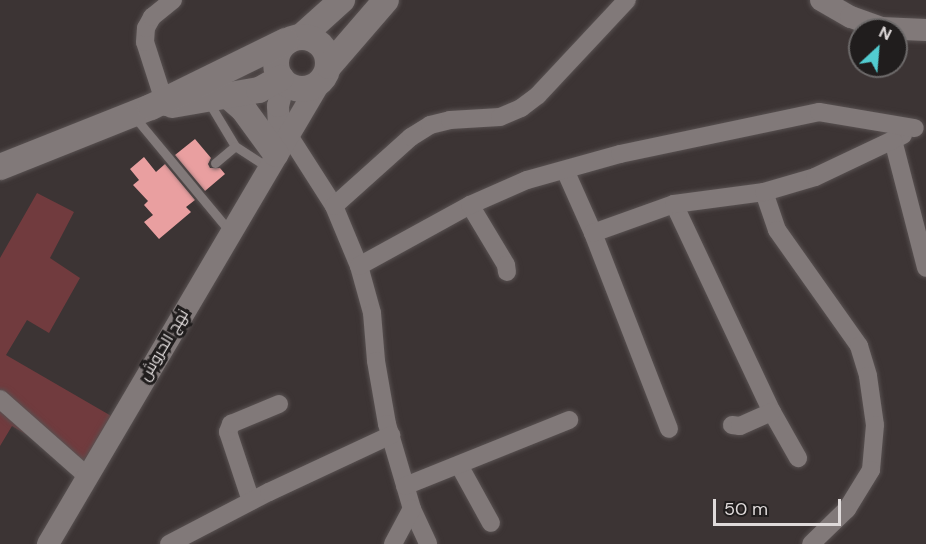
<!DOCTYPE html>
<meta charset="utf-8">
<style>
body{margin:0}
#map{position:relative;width:926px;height:544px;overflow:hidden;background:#3c3434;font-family:"DM Sans",Cairo,sans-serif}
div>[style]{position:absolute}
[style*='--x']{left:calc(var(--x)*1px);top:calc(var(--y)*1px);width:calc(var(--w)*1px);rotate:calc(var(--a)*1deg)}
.green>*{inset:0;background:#713b3e}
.building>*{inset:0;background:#e99fa0}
.roads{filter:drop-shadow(0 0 2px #585151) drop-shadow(0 0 2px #585151)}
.service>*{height:9px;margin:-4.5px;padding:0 4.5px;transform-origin:4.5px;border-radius:4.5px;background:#817979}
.minor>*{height:18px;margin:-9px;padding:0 9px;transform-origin:9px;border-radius:9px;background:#817979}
.tertiary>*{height:22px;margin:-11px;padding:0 11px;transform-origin:11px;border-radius:11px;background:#817979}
.secondary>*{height:26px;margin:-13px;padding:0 13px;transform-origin:13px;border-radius:13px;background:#817979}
.secondary>.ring{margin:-13px;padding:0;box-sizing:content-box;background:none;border:26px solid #817979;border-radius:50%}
span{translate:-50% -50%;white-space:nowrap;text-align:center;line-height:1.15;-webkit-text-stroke:6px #201d1d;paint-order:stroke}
.street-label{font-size:16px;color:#dfdada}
.north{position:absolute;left:848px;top:18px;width:60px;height:60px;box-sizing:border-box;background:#201d1d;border:2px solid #6c6969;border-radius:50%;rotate:26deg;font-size:16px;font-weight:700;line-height:24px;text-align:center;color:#dfdada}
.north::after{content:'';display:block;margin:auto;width:21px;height:27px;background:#52ccd0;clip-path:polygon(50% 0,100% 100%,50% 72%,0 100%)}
.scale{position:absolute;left:713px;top:499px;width:128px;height:27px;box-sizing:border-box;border:3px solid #dfdada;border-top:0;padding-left:8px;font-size:18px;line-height:21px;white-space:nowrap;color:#dfdada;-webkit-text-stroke:4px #201d1d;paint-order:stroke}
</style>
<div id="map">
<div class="green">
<div style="clip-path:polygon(37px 193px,74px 212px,50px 258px,80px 278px,49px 333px,27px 320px,6px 355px,113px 417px,82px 468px,12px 426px,0 446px,0 258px)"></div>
</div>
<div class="building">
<div style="clip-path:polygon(195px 139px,211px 158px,208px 164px,210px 168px,220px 168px,225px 174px,205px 191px,175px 155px)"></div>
<div style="clip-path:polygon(144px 157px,156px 172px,165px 164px,195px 200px,186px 207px,191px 212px,159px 239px,144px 222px,153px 215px,144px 205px,148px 201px,133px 185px,139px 180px,130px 169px)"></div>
</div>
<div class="roads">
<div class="service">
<div style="--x:208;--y:101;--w:52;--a:59"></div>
<div style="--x:235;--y:146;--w:40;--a:32.9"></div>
<div style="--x:133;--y:115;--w:152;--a:50.3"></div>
<div style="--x:215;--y:163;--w:26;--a:-40"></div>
</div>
<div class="minor">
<div style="--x:166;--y:107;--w:68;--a:-107.9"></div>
<div style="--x:145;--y:42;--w:14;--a:-86"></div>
<div style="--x:146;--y:28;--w:13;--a:-61"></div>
<div style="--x:152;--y:17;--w:27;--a:-39"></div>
<div style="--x:279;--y:131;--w:9;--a:18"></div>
<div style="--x:288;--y:134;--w:85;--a:57.4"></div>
<div style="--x:334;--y:206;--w:65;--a:67.4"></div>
<div style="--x:359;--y:266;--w:49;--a:74.5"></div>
<div style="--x:372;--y:313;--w:48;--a:85.2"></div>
<div style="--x:376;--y:361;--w:64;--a:80.1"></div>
<div style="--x:387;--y:424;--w:89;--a:73.6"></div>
<div style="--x:412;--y:509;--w:38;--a:65"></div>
<div style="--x:903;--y:135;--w:11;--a:153"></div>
<div style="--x:893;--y:140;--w:132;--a:75.5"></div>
<div style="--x:565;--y:170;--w:69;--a:66"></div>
<div style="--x:593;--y:233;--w:210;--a:68.8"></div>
<div style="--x:764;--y:192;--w:40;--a:71.1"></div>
<div style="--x:777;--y:230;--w:142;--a:54.7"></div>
<div style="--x:859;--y:346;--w:31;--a:73"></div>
<div style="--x:868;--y:376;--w:49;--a:81.9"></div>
<div style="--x:875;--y:425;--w:45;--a:95.1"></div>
<div style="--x:871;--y:470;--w:46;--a:121.6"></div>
<div style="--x:847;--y:509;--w:50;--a:135.8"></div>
<div style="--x:674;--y:204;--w:230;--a:64.8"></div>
<div style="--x:772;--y:412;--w:53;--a:60.5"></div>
<div style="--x:470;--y:205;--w:70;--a:59"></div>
<div style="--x:506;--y:265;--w:7;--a:82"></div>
<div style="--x:334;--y:206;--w:103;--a:-41.9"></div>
<div style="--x:411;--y:137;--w:22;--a:-32"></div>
<div style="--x:430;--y:125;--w:21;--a:-14"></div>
<div style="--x:450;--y:120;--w:50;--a:-3.4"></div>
<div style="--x:500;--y:117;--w:23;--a:-23"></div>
<div style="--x:521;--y:108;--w:21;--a:-37"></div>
<div style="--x:538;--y:95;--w:130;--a:-46.9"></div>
<div style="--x:593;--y:233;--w:86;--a:-19.7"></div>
<div style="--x:674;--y:204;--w:91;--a:-7.6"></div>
<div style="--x:764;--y:192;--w:53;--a:-16.4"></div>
<div style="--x:815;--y:177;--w:86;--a:-25.4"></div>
<div style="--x:359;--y:266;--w:127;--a:-28.8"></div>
<div style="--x:470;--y:205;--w:62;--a:-23.7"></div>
<div style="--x:527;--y:180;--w:97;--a:-15.6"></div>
<div style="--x:620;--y:154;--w:203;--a:-11.9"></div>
<div style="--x:819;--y:112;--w:97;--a:9.5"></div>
<div style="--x:0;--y:399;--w:116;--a:41.5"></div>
<div style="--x:732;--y:425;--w:8;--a:7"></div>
<div style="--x:740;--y:426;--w:35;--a:-24"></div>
<div style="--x:459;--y:465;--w:66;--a:61.1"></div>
<div style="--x:405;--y:486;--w:177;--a:-21.9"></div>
<div style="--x:251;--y:501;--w:73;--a:-108.4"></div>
<div style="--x:228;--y:432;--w:9;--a:-69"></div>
<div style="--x:231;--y:424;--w:52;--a:-22.6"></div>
<div style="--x:169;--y:544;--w:113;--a:-27.5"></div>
<div style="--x:269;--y:492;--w:135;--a:-25"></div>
<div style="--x:393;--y:544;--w:40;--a:-62"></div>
</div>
<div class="tertiary">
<div style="--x:821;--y:0;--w:34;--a:30"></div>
<div style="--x:851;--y:17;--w:32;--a:20"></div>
<div style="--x:881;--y:28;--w:45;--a:2.5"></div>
<div style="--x:280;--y:147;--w:41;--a:-92.8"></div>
<div style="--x:278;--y:106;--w:25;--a:-76"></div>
<div style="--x:48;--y:544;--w:536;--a:-59.51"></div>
</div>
<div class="secondary">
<div style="--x:302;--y:36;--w:54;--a:-42"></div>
<div class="ring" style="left:276px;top:37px;width:26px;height:26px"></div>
<div style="--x:329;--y:66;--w:87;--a:-49.2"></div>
<div style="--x:227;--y:95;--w:23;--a:41"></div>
<div style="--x:244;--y:110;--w:54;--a:54"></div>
<div style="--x:172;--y:105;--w:88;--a:-9.8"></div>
<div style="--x:259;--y:90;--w:25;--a:-29"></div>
<div style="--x:0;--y:167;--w:162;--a:-21.7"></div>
<div style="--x:151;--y:107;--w:150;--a:-26.1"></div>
</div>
</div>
<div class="street-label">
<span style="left:164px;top:345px;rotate:-59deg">نهج الحروش</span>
</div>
<div class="north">N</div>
<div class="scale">50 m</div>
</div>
